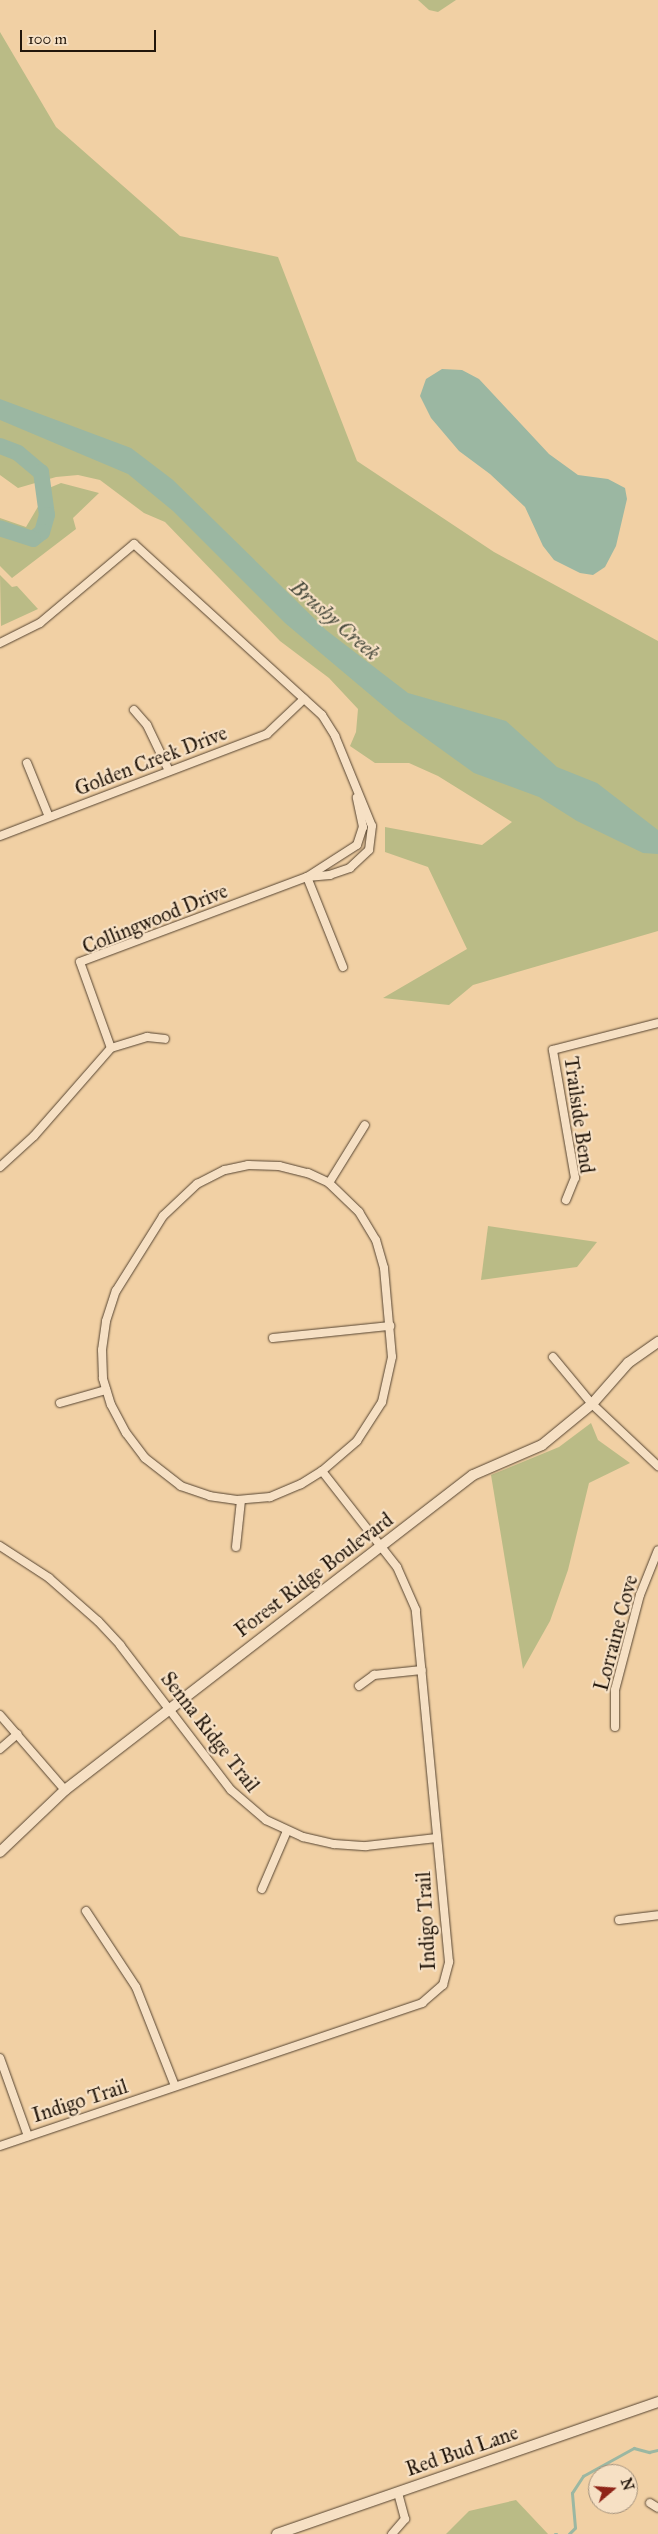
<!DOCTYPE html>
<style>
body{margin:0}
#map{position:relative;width:658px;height:2534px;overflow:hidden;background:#f1d0a4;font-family:"IM FELL Great Primer",serif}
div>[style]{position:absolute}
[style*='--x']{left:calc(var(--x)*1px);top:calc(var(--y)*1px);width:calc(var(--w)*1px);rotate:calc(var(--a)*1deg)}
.green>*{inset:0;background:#babb86}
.water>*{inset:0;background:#9bb7a2}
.stream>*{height:2.5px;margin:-1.25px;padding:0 1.25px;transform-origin:1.25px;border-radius:1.25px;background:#9bb7a2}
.river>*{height:16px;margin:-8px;padding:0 8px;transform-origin:8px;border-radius:8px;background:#9bb7a2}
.roads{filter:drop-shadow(0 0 1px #564431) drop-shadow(0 0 1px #564431)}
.street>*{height:8px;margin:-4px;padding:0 4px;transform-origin:4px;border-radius:4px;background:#f6e0c4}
.secondary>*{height:10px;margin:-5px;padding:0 5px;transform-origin:5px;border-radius:5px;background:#f6e0c4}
span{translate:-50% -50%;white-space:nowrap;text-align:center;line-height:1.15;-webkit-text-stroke:4.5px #f6e0c4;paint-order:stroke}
.street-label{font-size:20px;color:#22160b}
.water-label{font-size:21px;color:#4c4e40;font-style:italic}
.north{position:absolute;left:588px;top:2464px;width:50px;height:50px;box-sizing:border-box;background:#f6e0c4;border:1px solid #a18f7a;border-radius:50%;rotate:72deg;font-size:14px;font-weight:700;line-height:20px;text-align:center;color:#22160b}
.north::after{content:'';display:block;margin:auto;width:18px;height:22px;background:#8f2418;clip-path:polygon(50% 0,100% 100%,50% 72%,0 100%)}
.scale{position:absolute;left:20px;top:30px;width:136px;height:22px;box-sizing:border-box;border:2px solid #22160b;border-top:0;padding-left:6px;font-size:15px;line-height:18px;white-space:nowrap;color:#22160b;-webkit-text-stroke:4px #f6e0c4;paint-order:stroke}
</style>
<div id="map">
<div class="green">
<div style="clip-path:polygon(418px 0,456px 0,438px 12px,429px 10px)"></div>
<div style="clip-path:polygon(0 32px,56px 127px,180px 236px,278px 257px,357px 461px,494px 552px,658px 641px,658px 931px,473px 985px,449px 1005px,383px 998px,467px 949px,428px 867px,385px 852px,385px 827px,482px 845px,512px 822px,438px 776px,409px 763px,375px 763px,350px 746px,356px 732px,358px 709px,329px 678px,280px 641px,165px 522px,144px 513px,100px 480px,78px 475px,56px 477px,18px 488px,0 475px)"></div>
<div style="clip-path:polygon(61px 483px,99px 493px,73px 518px,76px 529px,12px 578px,0 566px,0 518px,26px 527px,49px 488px)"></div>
<div style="clip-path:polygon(0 575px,12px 587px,17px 586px,38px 609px,1px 626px)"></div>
<div style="clip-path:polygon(488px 1226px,597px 1242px,577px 1267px,481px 1280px)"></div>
<div style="clip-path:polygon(591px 1423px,598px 1440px,630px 1463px,589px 1483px,568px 1570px,550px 1621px,523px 1669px,491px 1475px,559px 1447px)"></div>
<div style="clip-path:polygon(516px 2500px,548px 2534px,446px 2534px,469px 2511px)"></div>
</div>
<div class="water">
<div style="clip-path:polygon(442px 369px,462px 370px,479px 379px,549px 454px,578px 475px,608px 479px,625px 488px,627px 499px,616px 546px,605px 567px,593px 575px,580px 573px,554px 560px,543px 546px,525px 507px,490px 474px,459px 451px,431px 418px,420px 396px,426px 379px)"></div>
<div style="clip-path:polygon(0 399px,131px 448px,173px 480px,326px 630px,408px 693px,506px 721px,557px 767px,597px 783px,658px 830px,658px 854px,643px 853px,577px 821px,539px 797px,474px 773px,399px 719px,285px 623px,173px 511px,128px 474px,0 420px)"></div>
</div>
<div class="stream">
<div style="--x:555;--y:2534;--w:2;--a:0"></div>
<div style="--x:569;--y:2534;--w:8;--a:-45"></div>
<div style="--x:575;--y:2528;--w:35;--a:-95"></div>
<div style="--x:572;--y:2493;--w:20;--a:-57"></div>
<div style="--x:583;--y:2476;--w:58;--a:-28.8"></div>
<div style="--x:634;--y:2448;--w:16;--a:15"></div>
<div style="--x:649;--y:2452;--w:9;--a:-13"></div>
</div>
<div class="river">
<div style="--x:0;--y:446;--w:19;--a:21"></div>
<div style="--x:18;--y:453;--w:30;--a:40"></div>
<div style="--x:41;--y:472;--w:43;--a:82.1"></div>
<div style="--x:47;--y:515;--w:18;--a:106"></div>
<div style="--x:42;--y:532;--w:11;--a:142"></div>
<div style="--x:33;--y:539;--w:35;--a:-162"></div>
</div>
<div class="roads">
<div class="street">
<div style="--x:0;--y:643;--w:45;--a:-26.6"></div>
<div style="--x:40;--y:623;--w:123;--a:-40"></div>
<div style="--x:134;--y:544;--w:254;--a:42.3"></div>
<div style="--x:322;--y:715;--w:25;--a:58"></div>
<div style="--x:335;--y:736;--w:97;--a:67.7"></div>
<div style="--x:372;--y:826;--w:24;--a:97"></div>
<div style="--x:369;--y:850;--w:26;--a:137"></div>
<div style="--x:350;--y:868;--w:21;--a:161"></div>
<div style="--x:330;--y:875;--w:23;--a:175"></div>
<div style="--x:307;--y:877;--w:242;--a:159.5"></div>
<div style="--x:80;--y:962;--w:91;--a:70.2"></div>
<div style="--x:134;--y:710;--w:20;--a:49"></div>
<div style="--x:147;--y:725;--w:51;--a:64.4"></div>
<div style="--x:27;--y:763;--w:58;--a:67.8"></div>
<div style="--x:0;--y:836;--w:286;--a:-20.9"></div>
<div style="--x:267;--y:734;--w:51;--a:-43.4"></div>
<div style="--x:307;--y:877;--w:59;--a:-32.6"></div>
<div style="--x:357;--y:845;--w:19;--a:-72"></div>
<div style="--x:363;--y:827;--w:30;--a:-102"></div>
<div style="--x:307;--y:877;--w:97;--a:68.2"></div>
<div style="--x:111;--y:1048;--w:38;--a:-17"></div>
<div style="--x:147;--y:1037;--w:18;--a:6"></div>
<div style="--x:248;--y:1165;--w:31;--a:2"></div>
<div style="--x:279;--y:1166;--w:30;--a:14"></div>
<div style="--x:308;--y:1173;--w:23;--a:25"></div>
<div style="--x:329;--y:1183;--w:42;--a:44"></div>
<div style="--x:359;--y:1212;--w:33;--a:59"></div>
<div style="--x:376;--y:1240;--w:29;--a:74"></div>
<div style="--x:384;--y:1268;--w:89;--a:84.9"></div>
<div style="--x:392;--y:1357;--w:46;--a:102.5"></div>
<div style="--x:382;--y:1402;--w:46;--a:122.7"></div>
<div style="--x:357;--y:1441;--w:46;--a:139.4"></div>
<div style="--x:322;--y:1471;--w:25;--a:148"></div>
<div style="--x:301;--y:1484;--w:34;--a:157"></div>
<div style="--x:270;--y:1497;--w:33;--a:175"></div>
<div style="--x:237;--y:1500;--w:27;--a:-172"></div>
<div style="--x:210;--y:1496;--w:31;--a:-161"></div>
<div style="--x:181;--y:1486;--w:46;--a:-142.1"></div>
<div style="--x:145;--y:1458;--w:31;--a:-127"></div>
<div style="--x:126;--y:1433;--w:32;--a:-118"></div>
<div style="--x:111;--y:1405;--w:28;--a:-107"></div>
<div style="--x:103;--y:1378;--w:28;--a:-92"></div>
<div style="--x:102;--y:1350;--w:29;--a:-82"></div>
<div style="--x:106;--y:1321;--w:32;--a:-72"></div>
<div style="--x:116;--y:1291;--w:89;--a:-57.9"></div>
<div style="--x:163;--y:1216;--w:47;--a:-43.3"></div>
<div style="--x:197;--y:1184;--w:31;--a:-27"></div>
<div style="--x:225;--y:1170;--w:24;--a:-12"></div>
<div style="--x:0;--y:1167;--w:46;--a:-42.4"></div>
<div style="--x:34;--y:1136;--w:117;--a:-48.8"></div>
<div style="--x:329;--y:1183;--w:68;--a:-58.2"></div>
<div style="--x:566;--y:1200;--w:24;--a:-68"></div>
<div style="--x:575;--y:1178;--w:130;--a:-99.8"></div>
<div style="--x:553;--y:1050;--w:108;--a:-14.4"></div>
<div style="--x:273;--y:1338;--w:118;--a:-5.9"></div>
<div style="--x:553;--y:1357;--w:61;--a:50.3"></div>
<div style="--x:592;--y:1404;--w:91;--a:43.2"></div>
<div style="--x:60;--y:1403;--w:48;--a:-15.8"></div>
<div style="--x:0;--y:1546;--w:59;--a:33.1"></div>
<div style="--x:49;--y:1578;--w:65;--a:41.3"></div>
<div style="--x:98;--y:1621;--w:33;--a:47"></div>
<div style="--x:120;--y:1645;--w:183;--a:52.6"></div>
<div style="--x:231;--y:1790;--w:46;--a:40.6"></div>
<div style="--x:266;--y:1820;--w:41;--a:24.7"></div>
<div style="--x:303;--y:1837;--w:32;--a:13"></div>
<div style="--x:334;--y:1844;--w:32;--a:4"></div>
<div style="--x:366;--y:1846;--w:71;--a:-6.4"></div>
<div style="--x:236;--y:1547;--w:47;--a:-83.9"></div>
<div style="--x:359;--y:1686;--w:19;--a:-36"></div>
<div style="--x:374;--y:1675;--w:48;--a:-5.9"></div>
<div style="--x:0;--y:1715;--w:99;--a:49.1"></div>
<div style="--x:615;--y:1727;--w:37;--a:-90"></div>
<div style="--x:615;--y:1690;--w:98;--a:-75.3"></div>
<div style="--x:640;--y:1595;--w:48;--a:-68.2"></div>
<div style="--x:0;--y:1749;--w:23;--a:-41"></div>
<div style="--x:262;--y:1889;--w:63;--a:-66.7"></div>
<div style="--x:86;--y:1911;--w:91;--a:56.7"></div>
<div style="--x:136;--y:1987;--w:106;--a:68.5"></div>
<div style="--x:619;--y:1920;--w:39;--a:-7"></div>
<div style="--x:0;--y:2058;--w:83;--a:70.3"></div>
<div style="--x:0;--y:2146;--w:446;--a:-18.7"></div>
<div style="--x:422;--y:2003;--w:28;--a:-41"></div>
<div style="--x:443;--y:1985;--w:24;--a:-75"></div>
<div style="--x:449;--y:1962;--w:354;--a:-95.4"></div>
<div style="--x:416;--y:1610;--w:47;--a:-113.8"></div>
<div style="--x:397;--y:1567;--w:122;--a:-128"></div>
<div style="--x:650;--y:2503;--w:9;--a:32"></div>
<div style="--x:392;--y:2534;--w:20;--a:-49"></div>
<div style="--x:405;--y:2519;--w:28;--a:-105"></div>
</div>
<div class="secondary">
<div style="--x:0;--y:1852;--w:90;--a:-43.6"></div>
<div style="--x:65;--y:1790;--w:515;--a:-37.67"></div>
<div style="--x:473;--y:1475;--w:75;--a:-23.5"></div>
<div style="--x:542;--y:1445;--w:65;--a:-39.4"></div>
<div style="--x:592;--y:1404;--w:55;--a:-48.7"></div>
<div style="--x:628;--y:1363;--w:37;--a:-35"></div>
<div style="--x:277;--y:2534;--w:403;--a:-19.1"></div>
</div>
</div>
<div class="street-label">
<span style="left:151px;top:761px;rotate:-21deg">Golden Creek Drive</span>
<span style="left:155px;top:919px;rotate:-22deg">Collingwood Drive</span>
<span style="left:579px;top:1115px;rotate:82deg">Trailside Bend</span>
<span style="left:314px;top:1575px;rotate:-37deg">Forest Ridge Boulevard</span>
<span style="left:616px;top:1633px;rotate:-75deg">Lorraine Cove</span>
<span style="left:210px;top:1732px;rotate:52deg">Senna Ridge Trail</span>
<span style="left:426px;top:1921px;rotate:-93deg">Indigo Trail</span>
<span style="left:80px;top:2101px;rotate:-18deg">Indigo Trail</span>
<span style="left:462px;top:2451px;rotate:-19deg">Red Bud Lane</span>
</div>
<div class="water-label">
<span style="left:335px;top:620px;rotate:41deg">Brushy Creek</span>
</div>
<div class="north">N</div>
<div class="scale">100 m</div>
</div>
